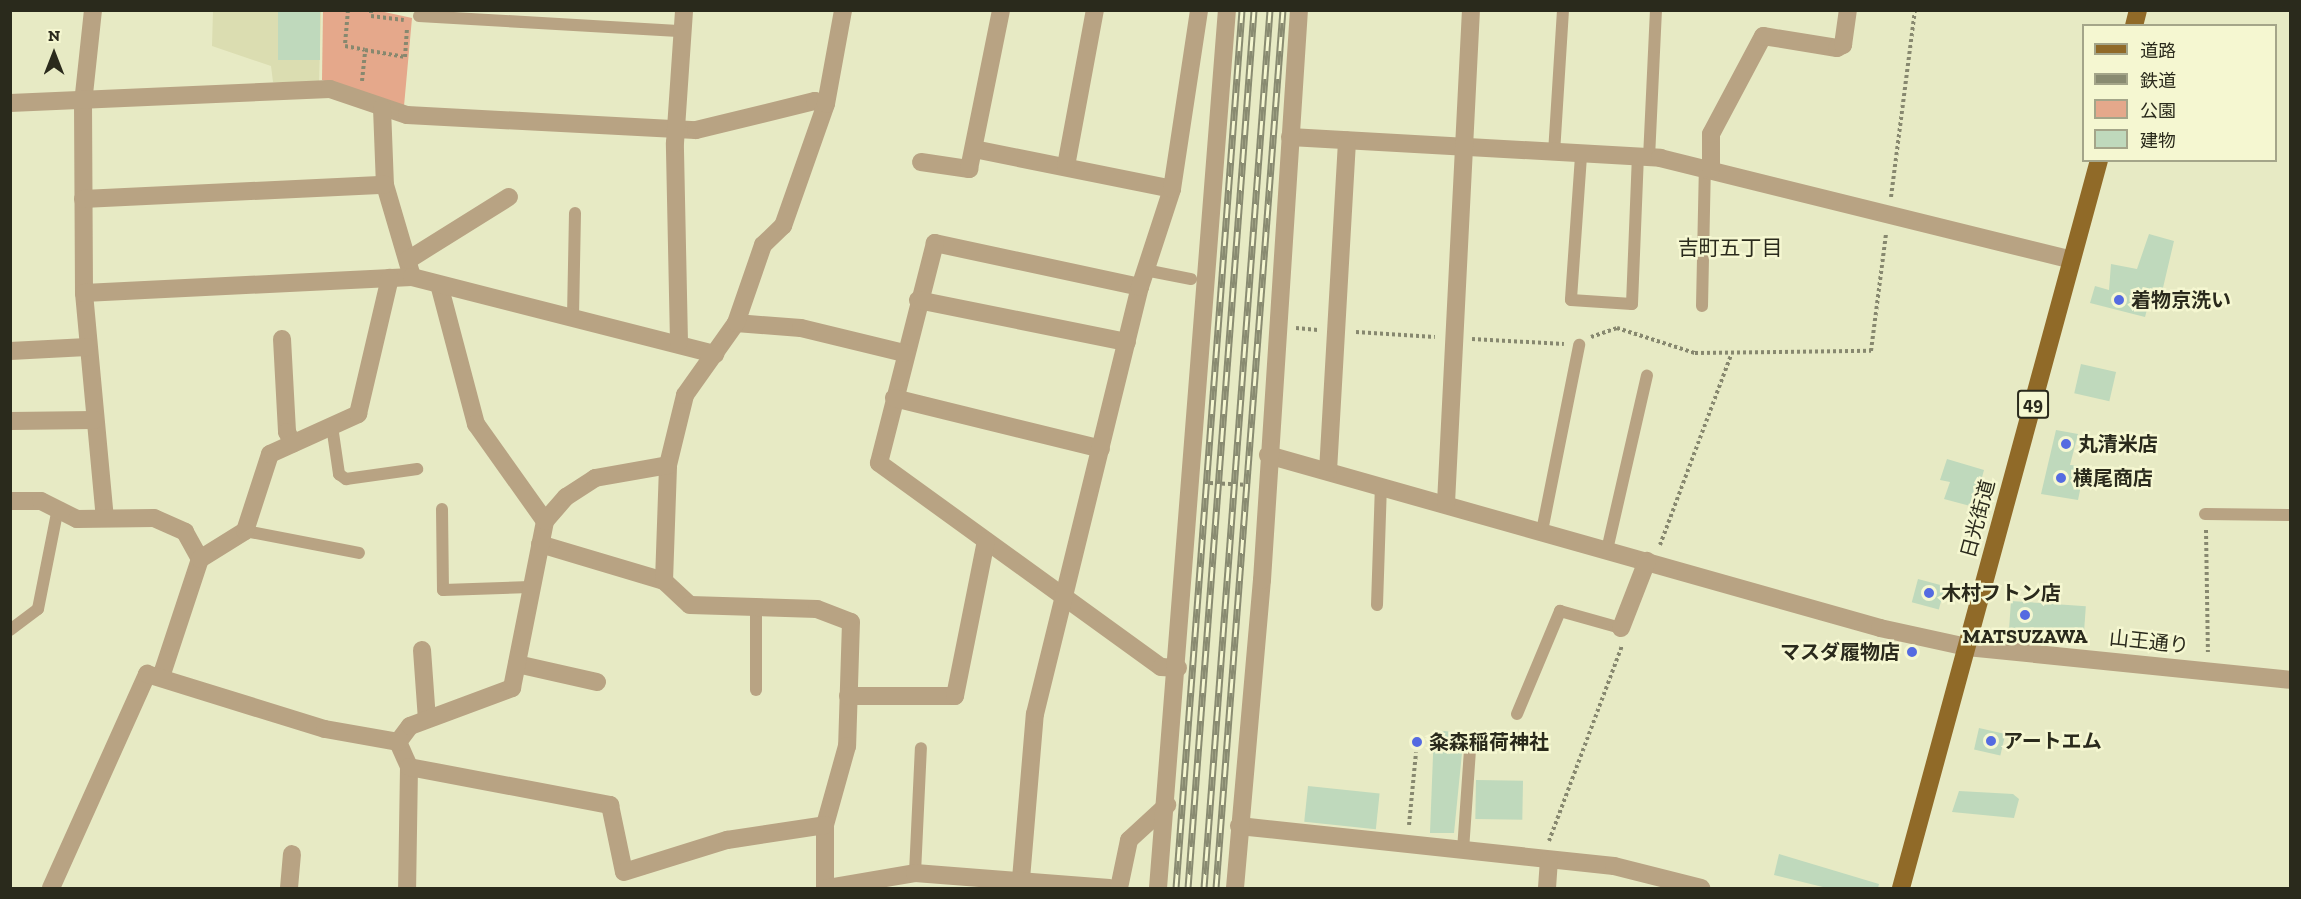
<!DOCTYPE html>
<html>
<head>
<meta charset="utf-8">
<style>
  body { margin:0 }
  #map { position:relative; width:2301px; height:899px; overflow:hidden; background:#e7eac4; font-family:"Zilla Slab","Noto Sans JP",serif }
  div>[style] { position:absolute }
  .built>* { inset:0; background:#dbddb1 }
  .green>* { inset:0; background:#e5a88b }
  .building>* { inset:0; background:#bfd9bc; transform-origin:0 0 }
  .path>* { height:4px; margin-top:-2px; transform-origin:0; background:repeating-linear-gradient(90deg,#87886f 0 3px,transparent 0 6px) }
  .service>* { height:12px; margin:-6px; padding:0 6px; transform-origin:6px; border-radius:6px; background:#b8a383 }
  .minor>* { height:18px; margin:-9px; padding:0 9px; transform-origin:9px; border-radius:9px; background:#b8a383 }
  .tertiary>* { height:18px; margin:-9px; padding:0 9px; transform-origin:9px; border-radius:9px; background:#b8a383 }
  .primary>* { height:18px; margin:-9px; padding:0 9px; transform-origin:9px; border-radius:9px; background:#906a28 }
  .rail>* { height:7px; margin-top:-3.5px; transform-origin:0; background:repeating-linear-gradient(90deg,#f5f7d1 0 14px,#898b71 0 28px); box-sizing:border-box; border-block:2px solid #898b71 }
  .dots>* { width:16px; height:16px; translate:-50% -50%; box-sizing:border-box; border:3px solid #f5f7d1; border-radius:50% }
  span { translate:-50% -50%; white-space:nowrap; text-align:center; line-height:1.15; -webkit-text-stroke:5px #f5f7d1; paint-order:stroke }
  .shield-label span { padding:2px 4px; background:#f5f7d1; border:2px solid; border-radius:4px; -webkit-text-stroke-width:0 }
  .shield-label { font-size:18px; color:#2a2a1c; font-weight:700 }
  .poi-label { font-size:20px; color:#2a2a1c; font-weight:700 }
  .left { translate:0 -50%; text-align:left }
  .right { translate:-100% -50%; text-align:right }
  .street-label { font-size:20px; color:#2a2a1c }
  .neighbourhood-label { font-size:21px; color:#2a2a1c }
  .frame { position:absolute; inset:0; border:12px solid #2a2a1c; pointer-events:none }
  .legend { position:absolute; left:2082px; top:24px; width:195px; height:138px; box-sizing:border-box; background:#f5f7d1; border:2px solid #a4a589; margin:0; padding:8px 10px; list-style:none; font-size:18px; color:#2a2a1c }
  .legend li { display:flex; align-items:center; gap:12px; height:30px }
  .legend b { width:30px; border:2px solid #a4a589 }
  .north { position:absolute; left:24px; top:24px; width:60px; height:60px; -webkit-text-stroke:4px #f5f7d1; paint-order:stroke; rotate:0deg; font-size:16px; font-weight:700; line-height:24px; text-align:center; color:#2a2a1c }
  .north::after { content:''; display:block; margin:auto; width:21px; height:27px; background:#2a2a1c; clip-path:polygon(50% 0,100% 100%,50% 72%,0 100%) }
</style>
</head>
<body>
<div id="map">
  <div class="built">
    <div style="clip-path:polygon(213px 11px,321px 11px,319px 84px,273px 82px,271px 66px,212px 46px)"></div>
  </div>
  <div class="green">
    <div style="clip-path:polygon(323px 11px,380px 11px,412px 18px,404px 106px,322px 80px)"></div>
  </div>
  <div class="building">
    <div style="left:278px;top:10px;width:42px;height:50px"></div>
    <div style="clip-path:polygon(2149px 234px,2174px 241px,2162px 292px,2152px 291px,2145px 317px,2090px 303px,2095px 286px,2109px 290px,2111px 264px,2137px 269px)"></div>
    <div style="left:2081px;top:364px;width:36px;height:30px;rotate:13deg"></div>
    <div style="clip-path:polygon(2056px 430px,2078px 434px,2070px 465px,2085px 466px,2078px 500px,2041px 494px)"></div>
    <div style="clip-path:polygon(1947px 459px,1984px 470px,1974px 507px,1944px 499px,1950px 482px,1940px 480px)"></div>
    <div style="left:1918px;top:579px;width:28px;height:24px;rotate:15deg"></div>
    <div style="left:2011px;top:601px;width:75px;height:30px;rotate:4deg"></div>
    <div style="left:1979px;top:728px;width:27px;height:22px;rotate:13deg"></div>
    <div style="clip-path:polygon(1434px 730px,1464px 733px,1454px 833px,1430px 833px)"></div>
    <div style="left:1476px;top:780px;width:47px;height:39px;rotate:1deg"></div>
    <div style="left:1308px;top:786px;width:72px;height:36px;rotate:6deg"></div>
    <div style="clip-path:polygon(1959px 791px,2013px 794px,2019px 799px,2014px 818px,1952px 812px)"></div>
    <div style="clip-path:polygon(1779px 854px,1879px 884px,1878px 888px,1827px 888px,1774px 875px)"></div>
  </div>
  <div class="path">
    <div style="left:348px;top:10px;width:36px;rotate:95deg"></div>
    <div style="left:345px;top:46px;width:20px;rotate:11deg"></div>
    <div style="left:371px;top:10px;width:6px;rotate:90deg"></div>
    <div style="left:371px;top:16px;width:33px;rotate:7deg"></div>
    <div style="left:362px;top:81px;width:31px;rotate:-84deg"></div>
    <div style="left:365px;top:50px;width:41px;rotate:9.9deg"></div>
    <div style="left:405px;top:57px;width:29px;rotate:-86deg"></div>
    <div style="left:1891px;top:197px;width:189px;rotate:-82.7deg"></div>
    <div style="left:1296px;top:328px;width:22px;rotate:5deg"></div>
    <div style="left:1356px;top:332px;width:79px;rotate:3.6deg"></div>
    <div style="left:1591px;top:337px;width:28px;rotate:-19deg"></div>
    <div style="left:1617px;top:328px;width:82px;rotate:17.8deg"></div>
    <div style="left:1695px;top:353px;width:176px;rotate:-0.7deg"></div>
    <div style="left:1871px;top:351px;width:118px;rotate:-82.7deg"></div>
    <div style="left:1472px;top:339px;width:92px;rotate:3.1deg"></div>
    <div style="left:1210px;top:483px;width:40px;rotate:2.9deg"></div>
    <div style="left:2206px;top:530px;width:122px;rotate:89.1deg"></div>
    <div style="left:1660px;top:545px;width:203px;rotate:-69.5deg"></div>
    <div style="left:1409px;top:825px;width:73px;rotate:-84.5deg"></div>
    <div style="left:1549px;top:841px;width:208px;rotate:-69.5deg"></div>
  </div>
  <div class="service">
    <div style="left:419px;top:16px;width:264px;rotate:3.3deg"></div>
    <div style="left:1554px;top:153px;width:143px;rotate:-86.4deg"></div>
    <div style="left:1581px;top:156px;width:144px;rotate:94deg"></div>
    <div style="left:1571px;top:300px;width:61px;rotate:3.8deg"></div>
    <div style="left:1632px;top:304px;width:147px;rotate:-87.7deg"></div>
    <div style="left:1649px;top:158px;width:148px;rotate:-87.3deg"></div>
    <div style="left:1145px;top:270px;width:47px;rotate:11.1deg"></div>
    <div style="left:1702px;top:306px;width:138px;rotate:-88.8deg"></div>
    <div style="left:573px;top:317px;width:104px;rotate:-88.9deg"></div>
    <div style="left:332px;top:426px;width:49px;rotate:81.7deg"></div>
    <div style="left:339px;top:474px;width:9px;rotate:36deg"></div>
    <div style="left:346px;top:479px;width:72px;rotate:-8deg"></div>
    <div style="left:442px;top:509px;width:81px;rotate:89.3deg"></div>
    <div style="left:443px;top:590px;width:87px;rotate:-2deg"></div>
    <div style="left:2205px;top:514px;width:85px;rotate:0.7deg"></div>
    <div style="left:245px;top:531px;width:116px;rotate:10.9deg"></div>
    <div style="left:1542px;top:531px;width:190px;rotate:-78.7deg"></div>
    <div style="left:1607px;top:550px;width:179px;rotate:-77.1deg"></div>
    <div style="left:1377px;top:605px;width:119px;rotate:-88.1deg"></div>
    <div style="left:756px;top:609px;width:81px;rotate:90deg"></div>
    <div style="left:10px;top:630px;width:35px;rotate:-37deg"></div>
    <div style="left:38px;top:609px;width:98px;rotate:-78.8deg"></div>
    <div style="left:1517px;top:714px;width:112px;rotate:-67.3deg"></div>
    <div style="left:1560px;top:611px;width:63px;rotate:15.6deg"></div>
    <div style="left:1463px;top:850px;width:113px;rotate:-86deg"></div>
    <div style="left:915px;top:873px;width:125px;rotate:-87.3deg"></div>
  </div>
  <div class="minor">
    <div style="left:93px;top:10px;width:94px;rotate:96.1deg"></div>
    <div style="left:83px;top:103px;width:190px;rotate:89.7deg"></div>
    <div style="left:84px;top:293px;width:226px;rotate:84.7deg"></div>
    <div style="left:10px;top:103px;width:320px;rotate:-2.5deg"></div>
    <div style="left:330px;top:89px;width:81px;rotate:18.7deg"></div>
    <div style="left:407px;top:115px;width:289px;rotate:3deg"></div>
    <div style="left:696px;top:130px;width:122px;rotate:-13.7deg"></div>
    <div style="left:815px;top:101px;width:11px;rotate:15deg"></div>
    <div style="left:382px;top:108px;width:77px;rotate:87.8deg"></div>
    <div style="left:385px;top:185px;width:96px;rotate:73.6deg"></div>
    <div style="left:1290px;top:137px;width:371px;rotate:3.2deg"></div>
    <div style="left:1660px;top:158px;width:424px;rotate:13.9deg"></div>
    <div style="left:974px;top:149px;width:202px;rotate:11.4deg"></div>
    <div style="left:921px;top:162px;width:49px;rotate:8.3deg"></div>
    <div style="left:969px;top:169px;width:162px;rotate:-78.6deg"></div>
    <div style="left:1066px;top:166px;width:159px;rotate:-79.5deg"></div>
    <div style="left:1711px;top:169px;width:35px;rotate:-90deg"></div>
    <div style="left:1711px;top:134px;width:111px;rotate:-62deg"></div>
    <div style="left:1763px;top:36px;width:75px;rotate:9.2deg"></div>
    <div style="left:1837px;top:48px;width:7px;rotate:-27deg"></div>
    <div style="left:1843px;top:45px;width:35px;rotate:-82deg"></div>
    <div style="left:83px;top:199px;width:302px;rotate:-2.7deg"></div>
    <div style="left:408px;top:260px;width:119px;rotate:-32deg"></div>
    <div style="left:1140px;top:287px;width:210px;rotate:-167.9deg"></div>
    <div style="left:935px;top:243px;width:227px;rotate:104.3deg"></div>
    <div style="left:879px;top:463px;width:348px;rotate:35.9deg"></div>
    <div style="left:1161px;top:667px;width:17px;rotate:3deg"></div>
    <div style="left:440px;top:288px;width:141px;rotate:75.2deg"></div>
    <div style="left:476px;top:424px;width:119px;rotate:54.6deg"></div>
    <div style="left:84px;top:293px;width:328px;rotate:-2.8deg"></div>
    <div style="left:412px;top:277px;width:313px;rotate:14.3deg"></div>
    <div style="left:918px;top:300px;width:213px;rotate:11.4deg"></div>
    <div style="left:736px;top:323px;width:65px;rotate:4.4deg"></div>
    <div style="left:801px;top:328px;width:106px;rotate:13.6deg"></div>
    <div style="left:282px;top:339px;width:93px;rotate:86.9deg"></div>
    <div style="left:287px;top:432px;width:13px;rotate:63deg"></div>
    <div style="left:679px;top:342px;width:199px;rotate:-91.2deg"></div>
    <div style="left:675px;top:143px;width:133px;rotate:-86.1deg"></div>
    <div style="left:10px;top:351px;width:77px;rotate:-3deg"></div>
    <div style="left:894px;top:398px;width:213px;rotate:13.8deg"></div>
    <div style="left:10px;top:421px;width:84px;rotate:-0.7deg"></div>
    <div style="left:1268px;top:455px;width:636px;rotate:15.78deg"></div>
    <div style="left:1880px;top:628px;width:89px;rotate:12.3deg"></div>
    <div style="left:1328px;top:471px;width:331px;rotate:-86.7deg"></div>
    <div style="left:10px;top:501px;width:31px"></div>
    <div style="left:41px;top:501px;width:40px;rotate:26.6deg"></div>
    <div style="left:77px;top:519px;width:77px;rotate:-0.7deg"></div>
    <div style="left:154px;top:518px;width:34px;rotate:24deg"></div>
    <div style="left:185px;top:532px;width:31px;rotate:61deg"></div>
    <div style="left:200px;top:559px;width:124px;rotate:108.3deg"></div>
    <div style="left:1446px;top:503px;width:494px;rotate:-87.1deg"></div>
    <div style="left:540px;top:544px;width:129px;rotate:16.6deg"></div>
    <div style="left:664px;top:581px;width:35px;rotate:43deg"></div>
    <div style="left:690px;top:605px;width:127px;rotate:1.8deg"></div>
    <div style="left:817px;top:609px;width:36px;rotate:21deg"></div>
    <div style="left:851px;top:622px;width:124px;rotate:91.8deg"></div>
    <div style="left:847px;top:746px;width:82px;rotate:105.6deg"></div>
    <div style="left:825px;top:825px;width:63px;rotate:90deg"></div>
    <div style="left:200px;top:559px;width:53px;rotate:-31.9deg"></div>
    <div style="left:245px;top:531px;width:81px;rotate:-72deg"></div>
    <div style="left:270px;top:454px;width:97px;rotate:-24.4deg"></div>
    <div style="left:358px;top:414px;width:140px;rotate:-76.8deg"></div>
    <div style="left:664px;top:581px;width:116px;rotate:-88deg"></div>
    <div style="left:668px;top:465px;width:72px;rotate:-76.3deg"></div>
    <div style="left:685px;top:395px;width:88px;rotate:-54.7deg"></div>
    <div style="left:736px;top:323px;width:83px;rotate:-70.9deg"></div>
    <div style="left:763px;top:245px;width:28px;rotate:-44deg"></div>
    <div style="left:783px;top:226px;width:129px;rotate:-70.6deg"></div>
    <div style="left:826px;top:104px;width:96px;rotate:-79.7deg"></div>
    <div style="left:1621px;top:628px;width:72px;rotate:-68.8deg"></div>
    <div style="left:422px;top:650px;width:69px;rotate:85.9deg"></div>
    <div style="left:517px;top:664px;width:82px;rotate:12.7deg"></div>
    <div style="left:848px;top:696px;width:107px"></div>
    <div style="left:955px;top:696px;width:158px;rotate:-78.7deg"></div>
    <div style="left:398px;top:742px;width:27px;rotate:66deg"></div>
    <div style="left:409px;top:767px;width:121px;rotate:90.9deg"></div>
    <div style="left:409px;top:767px;width:205px;rotate:10.7deg"></div>
    <div style="left:610px;top:805px;width:68px;rotate:78.2deg"></div>
    <div style="left:624px;top:872px;width:108px;rotate:-17.3deg"></div>
    <div style="left:727px;top:840px;width:99px;rotate:-8.7deg"></div>
    <div style="left:1239px;top:826px;width:377px;rotate:6.1deg"></div>
    <div style="left:1614px;top:866px;width:90px;rotate:14.2deg"></div>
    <div style="left:1021px;top:879px;width:166px;rotate:-85.2deg"></div>
    <div style="left:1035px;top:714px;width:440px;rotate:-76.2deg"></div>
    <div style="left:1140px;top:287px;width:103px;rotate:-71.9deg"></div>
    <div style="left:1172px;top:189px;width:181px;rotate:-81.4deg"></div>
    <div style="left:51px;top:888px;width:235px;rotate:-65.8deg"></div>
    <div style="left:147px;top:674px;width:186px;rotate:17.2deg"></div>
    <div style="left:325px;top:729px;width:74px;rotate:10.1deg"></div>
    <div style="left:398px;top:742px;width:20px;rotate:-53deg"></div>
    <div style="left:410px;top:726px;width:109px;rotate:-20.4deg"></div>
    <div style="left:512px;top:688px;width:170px;rotate:-78.8deg"></div>
    <div style="left:545px;top:521px;width:32px;rotate:-49deg"></div>
    <div style="left:566px;top:497px;width:35px;rotate:-33deg"></div>
    <div style="left:595px;top:478px;width:74px;rotate:-10.1deg"></div>
    <div style="left:289px;top:888px;width:34px;rotate:-85deg"></div>
    <div style="left:827px;top:888px;width:89px;rotate:-9.7deg"></div>
    <div style="left:915px;top:873px;width:195px;rotate:4.4deg"></div>
    <div style="left:1119px;top:888px;width:49px;rotate:-78.2deg"></div>
    <div style="left:1129px;top:840px;width:52px;rotate:-42.6deg"></div>
    <div style="left:1158px;top:888px;width:881px;rotate:-85.51deg"></div>
    <div style="left:1235px;top:888px;width:309px;rotate:-85deg"></div>
    <div style="left:1262px;top:580px;width:571px;rotate:-86.29deg"></div>
    <div style="left:1547px;top:888px;width:28px;rotate:-86deg"></div>
  </div>
  <div class="tertiary">
    <div style="left:1967px;top:647px;width:325px;rotate:5.8deg"></div>
  </div>
  <div class="primary">
    <div style="left:2134px;top:26px;width:16px;rotate:-76deg"></div>
    <div style="left:1901px;top:888px;width:754px;rotate:-74.78deg"></div>
  </div>
  <div class="rail">
    <div style="left:1176px;top:888px;width:880px;rotate:-85.7deg"></div>
    <div style="left:1188px;top:888px;width:880px;rotate:-85.7deg"></div>
    <div style="left:1204px;top:888px;width:880px;rotate:-85.7deg"></div>
    <div style="left:1216px;top:888px;width:881px;rotate:-85.64deg"></div>
  </div>
  <div class="dots">
    <div style="left:2119px;top:300px;background:#556be1"></div>
    <div style="left:2066px;top:444px;background:#556be1"></div>
    <div style="left:2061px;top:478px;background:#556be1"></div>
    <div style="left:1929px;top:593px;background:#556be1"></div>
    <div style="left:2025px;top:615px;background:#556be1"></div>
    <div style="left:1912px;top:652px;background:#556be1"></div>
    <div style="left:1991px;top:741px;background:#556be1"></div>
    <div style="left:1417px;top:742px;background:#556be1"></div>
  </div>
  <div class="shield-label">
    <span style="left:2033px;top:404px">49</span>
  </div>
  <div class="poi-label">
    <span class="left" style="left:2131px;top:300px">着物京洗い</span>
    <span class="left" style="left:2078px;top:444px">丸清米店</span>
    <span class="left" style="left:2073px;top:478px">横尾商店</span>
    <span class="left" style="left:1941px;top:593px">木村フトン店</span>
    <span style="left:2025px;top:636px">MATSUZAWA</span>
    <span class="right" style="left:1900px;top:652px">マスダ履物店</span>
    <span class="left" style="left:2003px;top:741px">アートエム</span>
    <span class="left" style="left:1429px;top:742px">粂森稲荷神社</span>
  </div>
  <div class="street-label">
    <span style="left:1978px;top:519px;rotate:-75deg">日光街道</span>
    <span style="left:2149px;top:642px;rotate:6deg">山王通り</span>
  </div>
  <div class="neighbourhood-label">
    <span style="left:1730px;top:248px">吉町五丁目</span>
  </div>
  <div class="frame"></div>
  <ul class="legend">
  <li><b style="height:8px;background:#906a28"></b>道路</li>
  <li><b style="height:8px;background:#898b71"></b>鉄道</li>
  <li><b style="height:16px;background:#e5a88b"></b>公園</li>
  <li><b style="height:16px;background:#bfd9bc"></b>建物</li>
  </ul>
  <div class="north">N</div>
</div>
</body>
</html>
